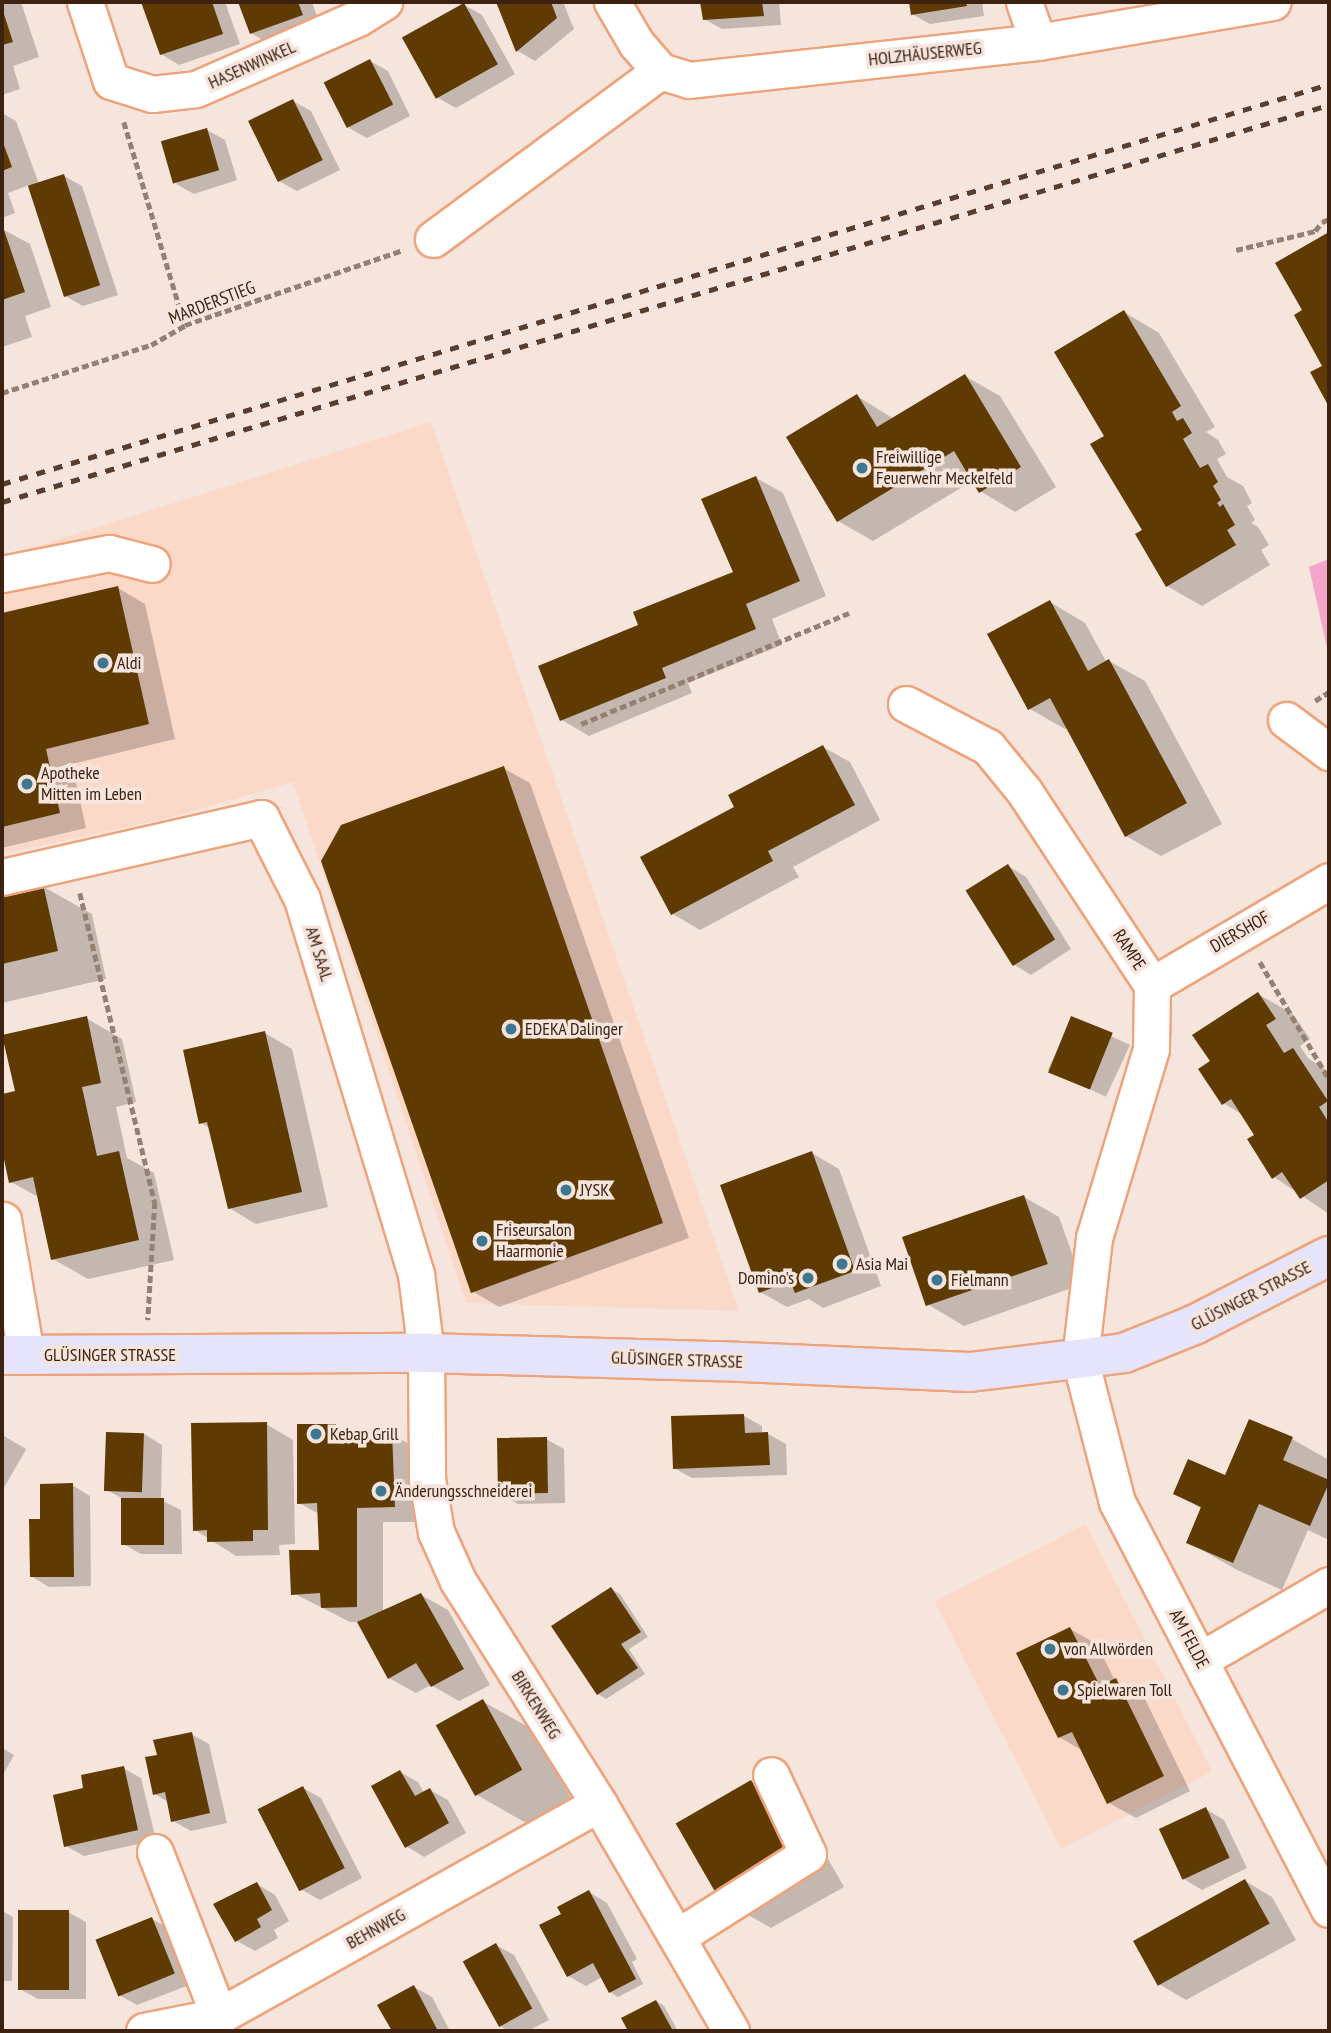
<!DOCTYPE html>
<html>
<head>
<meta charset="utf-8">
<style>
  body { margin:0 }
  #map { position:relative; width:1331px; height:2033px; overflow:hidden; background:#f5e5dd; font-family:"PT Sans Narrow",sans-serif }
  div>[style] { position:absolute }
  .built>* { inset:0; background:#fbd9c8; transform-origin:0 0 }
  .green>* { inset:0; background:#f3a6ca }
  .shadow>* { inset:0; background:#0003; transform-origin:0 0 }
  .building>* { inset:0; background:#5f3b03; transform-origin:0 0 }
  .path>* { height:4.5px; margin-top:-2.25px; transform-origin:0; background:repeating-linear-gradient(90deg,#968073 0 7px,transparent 0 10.5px) }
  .roads { filter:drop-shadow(2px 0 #eda47c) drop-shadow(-2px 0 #eda47c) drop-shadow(0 2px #eda47c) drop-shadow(0 -2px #eda47c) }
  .minor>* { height:35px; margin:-17.5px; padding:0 17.5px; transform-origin:17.5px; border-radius:17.5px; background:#fff }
  .major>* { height:38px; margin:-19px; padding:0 19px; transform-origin:19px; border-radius:19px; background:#e6e4fb }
  .rail>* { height:5px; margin-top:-2.5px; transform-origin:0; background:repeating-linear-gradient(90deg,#593e30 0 9px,transparent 0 18px) }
  .dots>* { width:19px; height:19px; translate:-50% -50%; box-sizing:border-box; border:4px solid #f5e5dd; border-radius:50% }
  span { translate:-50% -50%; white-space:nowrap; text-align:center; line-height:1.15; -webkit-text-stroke:7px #f5e5dd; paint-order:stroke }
  .street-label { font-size:18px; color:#3d2111 }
  .poi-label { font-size:18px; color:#3d2111 }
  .left { translate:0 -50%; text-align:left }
  .right { translate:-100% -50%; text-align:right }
  .frame { position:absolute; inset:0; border:4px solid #3d2111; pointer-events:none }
</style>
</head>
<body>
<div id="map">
  <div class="built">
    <div style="clip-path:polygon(431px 422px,739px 1311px,466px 1303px,293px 782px,173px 817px,2px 854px,2px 557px)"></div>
    <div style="left:1086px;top:1524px;width:278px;height:170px;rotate:63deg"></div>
  </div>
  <div class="green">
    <div style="clip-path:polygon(1329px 559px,1329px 657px,1309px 567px)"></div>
  </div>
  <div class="shadow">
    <div style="clip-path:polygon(2px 2px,21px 2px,39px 57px,13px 66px,20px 89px,2px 95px)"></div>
    <div style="clip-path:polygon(143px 2px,225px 2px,240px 44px,179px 65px,161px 54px)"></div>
    <div style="clip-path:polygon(240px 2px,312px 2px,320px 25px,269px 44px,251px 33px)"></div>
    <div style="clip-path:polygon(498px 2px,563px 2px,574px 29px,535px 61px,518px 51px)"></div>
    <div style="clip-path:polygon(702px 2px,779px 2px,781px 25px,722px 29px,704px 19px)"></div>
    <div style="clip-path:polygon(911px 2px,982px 2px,984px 16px,930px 24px,912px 14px)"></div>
    <div style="clip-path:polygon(464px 5px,482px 15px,515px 74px,456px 108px,438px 98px)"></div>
    <div style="clip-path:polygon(370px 61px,388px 71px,410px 116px,367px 138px,349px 128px)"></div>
    <div style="clip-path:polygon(293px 101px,311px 111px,340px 170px,297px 191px,279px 181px)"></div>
    <div style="clip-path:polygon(2px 113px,16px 121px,39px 184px,64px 176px,82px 186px,118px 295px,83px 306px,65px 296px,29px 185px,8px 193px,15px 213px,2px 218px)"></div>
    <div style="clip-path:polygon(207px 130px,225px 140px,237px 180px,194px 194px,176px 184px)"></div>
    <div style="clip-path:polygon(2px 229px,30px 244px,51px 307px,25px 316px,32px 337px,2px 347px)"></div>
    <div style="clip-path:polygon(1329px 234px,1329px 403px,1312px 373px,1324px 366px,1305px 311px,1277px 264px)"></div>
    <div style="clip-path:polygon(1124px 312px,1159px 333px,1215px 427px,1206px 432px,1218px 440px,1226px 454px,1217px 459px,1227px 477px,1243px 486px,1252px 503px,1247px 506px,1255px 520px,1251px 523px,1258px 527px,1269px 545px,1261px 550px,1270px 565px,1202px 606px,1167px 586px,1107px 437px)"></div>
    <div style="clip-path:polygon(965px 376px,1000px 396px,1056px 487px,1015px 512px,980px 491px,974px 480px,873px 541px,838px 521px,857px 396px,894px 419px)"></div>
    <div style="clip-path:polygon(756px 478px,783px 493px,826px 596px,772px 619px,782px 645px,688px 683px,692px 693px,589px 736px,562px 720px,641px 626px,735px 573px)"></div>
    <div style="clip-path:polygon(118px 588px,145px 604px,175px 739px,72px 764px,86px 828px,2px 848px,2px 615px)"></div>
    <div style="clip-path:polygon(1050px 602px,1085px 623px,1107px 663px,1109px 661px,1145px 681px,1222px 824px,1161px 856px,1126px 836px,1068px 728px,1065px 729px,1030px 709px)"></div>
    <div style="clip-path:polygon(823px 747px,850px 762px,880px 820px,793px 867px,799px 877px,700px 930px,673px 914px,643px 858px,737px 807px)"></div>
    <div style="clip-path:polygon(503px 768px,530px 783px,689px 1238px,499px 1307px,472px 1291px)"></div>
    <div style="clip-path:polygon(1008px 866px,1026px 877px,1071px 949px,1031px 975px,1013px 964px)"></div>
    <div style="clip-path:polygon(42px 886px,92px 914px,106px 979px,2px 1003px,2px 895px)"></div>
    <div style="clip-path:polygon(1258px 994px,1293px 1014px,1310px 1039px,1300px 1046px,1308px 1058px,1329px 1072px,1329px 1214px,1274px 1177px,1257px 1135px,1243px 1115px,1223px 1103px,1212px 1062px)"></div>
    <div style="clip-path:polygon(86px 1018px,122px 1039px,136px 1102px,116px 1107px,127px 1158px,154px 1173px,174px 1260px,88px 1279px,53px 1259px,40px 1198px,11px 1182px,2px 1142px,2px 1096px,17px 1093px)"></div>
    <div style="left:1072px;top:1018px;width:64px;height:57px;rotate:25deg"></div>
    <div style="clip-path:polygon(265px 1033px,292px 1049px,328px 1207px,256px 1224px,229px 1208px,211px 1129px,201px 1123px)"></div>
    <div style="clip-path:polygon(812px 1153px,839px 1169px,881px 1286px,823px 1308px,809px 1299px,787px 1307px,760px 1292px)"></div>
    <div style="clip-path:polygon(1024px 1197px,1059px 1217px,1083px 1284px,964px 1326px,929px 1305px)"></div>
    <div style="clip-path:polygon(744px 1416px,762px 1426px,762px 1434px,768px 1434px,786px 1444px,787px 1475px,692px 1478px,674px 1468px)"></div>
    <div style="clip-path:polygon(266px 1424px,293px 1440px,295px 1544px,279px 1545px,280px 1555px,236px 1556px,195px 1530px)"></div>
    <div style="clip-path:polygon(336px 1426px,353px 1436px,392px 1434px,419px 1450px,421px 1522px,383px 1522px,383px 1612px,421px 1595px,448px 1610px,490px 1685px,459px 1701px,431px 1685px,416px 1693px,389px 1678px,359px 1622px,350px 1622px,293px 1593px,321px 1551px,319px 1514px,299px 1503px)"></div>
    <div style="clip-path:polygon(144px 1434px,162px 1445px,161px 1500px,181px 1510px,182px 1554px,141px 1554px,123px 1544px,123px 1499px,107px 1490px)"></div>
    <div style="left:2px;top:1435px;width:28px;height:114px;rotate:30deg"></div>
    <div style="clip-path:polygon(546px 1439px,564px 1449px,565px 1503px,518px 1504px,500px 1493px)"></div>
    <div style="clip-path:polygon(1292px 1439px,1329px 1460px,1329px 1540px,1308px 1530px,1282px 1590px,1237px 1570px,1188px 1542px,1202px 1509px,1175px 1493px,1226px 1477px)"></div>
    <div style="clip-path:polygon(72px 1485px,90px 1496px,91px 1586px,49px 1587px,31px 1576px,42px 1521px)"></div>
    <div style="clip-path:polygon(611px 1589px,620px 1594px,648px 1637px,629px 1649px,645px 1674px,606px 1699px,598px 1694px)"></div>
    <div style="clip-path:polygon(1070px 1629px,1097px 1644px,1115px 1681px,1143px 1695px,1190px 1791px,1136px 1818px,1109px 1803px,1083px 1751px,1059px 1737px)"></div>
    <div style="clip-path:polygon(482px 1701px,532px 1729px,571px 1798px,526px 1823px,477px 1795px)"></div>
    <div style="clip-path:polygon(191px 1734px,209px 1744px,227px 1823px,191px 1831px,173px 1821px,168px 1802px,155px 1794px,159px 1756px)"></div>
    <div style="left:2px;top:1748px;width:14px;height:80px;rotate:30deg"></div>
    <div style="clip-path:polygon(123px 1768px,141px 1778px,156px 1840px,84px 1856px,66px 1846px,85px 1789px)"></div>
    <div style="clip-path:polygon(400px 1772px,418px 1782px,424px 1793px,430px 1790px,448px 1800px,466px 1833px,424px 1857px,406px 1846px)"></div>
    <div style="clip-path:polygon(751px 1782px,800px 1810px,844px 1887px,771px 1928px,722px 1900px)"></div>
    <div style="clip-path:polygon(303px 1788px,321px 1798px,362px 1878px,320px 1900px,302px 1890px)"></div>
    <div style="clip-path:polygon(1206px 1809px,1224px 1820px,1247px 1868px,1202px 1890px,1184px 1879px)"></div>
    <div style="clip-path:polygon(1245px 1881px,1272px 1897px,1296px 1940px,1186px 2000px,1159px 1984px)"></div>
    <div style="clip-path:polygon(257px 1884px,275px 1895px,289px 1921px,274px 1930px,278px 1938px,255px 1951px,237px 1941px)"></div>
    <div style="clip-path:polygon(589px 1892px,607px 1903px,637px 1959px,632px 1962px,643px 1984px,618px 1997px,610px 1992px,602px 1977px,586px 1986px,568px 1976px,563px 1914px)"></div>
    <div style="clip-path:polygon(2px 1911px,13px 1917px,12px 1981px,2px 1981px)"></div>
    <div style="clip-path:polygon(68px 1912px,86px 1922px,86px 1999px,38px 1999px,20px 1989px)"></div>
    <div style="clip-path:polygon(152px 1919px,170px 1929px,192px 1984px,137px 2005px,119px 1995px)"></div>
    <div style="clip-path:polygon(496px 1945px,514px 1955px,549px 2020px,528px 2031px,509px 2031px,500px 2026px)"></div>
    <div style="clip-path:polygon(414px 1987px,432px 1997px,450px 2031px,394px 2031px,380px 2006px)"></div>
    <div style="clip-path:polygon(656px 2001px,664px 2006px,678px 2031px,630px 2031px,624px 2018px)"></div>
  </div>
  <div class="building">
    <div style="clip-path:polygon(141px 2px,212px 2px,223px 34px,160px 55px)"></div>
    <div style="clip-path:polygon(238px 2px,298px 2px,303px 15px,250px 34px)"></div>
    <div style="clip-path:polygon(496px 2px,551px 2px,557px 18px,516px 52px)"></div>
    <div style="clip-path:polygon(700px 2px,762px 2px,764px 16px,703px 20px)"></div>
    <div style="clip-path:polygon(909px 2px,966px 2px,967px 6px,911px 15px)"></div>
    <div style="left:464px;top:3px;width:70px;height:71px;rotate:61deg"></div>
    <div style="clip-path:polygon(2px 8px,13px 42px,2px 45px)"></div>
    <div style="left:370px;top:59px;width:51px;height:52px;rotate:63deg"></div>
    <div style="left:293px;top:99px;width:68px;height:50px;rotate:64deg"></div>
    <div style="left:207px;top:128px;width:44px;height:48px;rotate:74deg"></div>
    <div style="clip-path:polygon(2px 140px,12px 167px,2px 171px)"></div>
    <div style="left:64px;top:174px;width:117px;height:38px;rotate:72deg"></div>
    <div style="clip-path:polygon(2px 224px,25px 292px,2px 300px)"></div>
    <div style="clip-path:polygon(1329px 232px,1329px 407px,1310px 372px,1322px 366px,1294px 315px,1302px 310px,1275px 263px)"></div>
    <div style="clip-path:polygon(1124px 310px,1181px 406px,1172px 412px,1177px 421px,1183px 418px,1192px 433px,1183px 439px,1200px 468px,1208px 464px,1218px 482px,1213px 486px,1221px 500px,1217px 503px,1220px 507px,1223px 504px,1235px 525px,1227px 530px,1236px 545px,1166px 587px,1135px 534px,1142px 530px,1090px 444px,1104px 436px,1054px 352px)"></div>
    <div style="clip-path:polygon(965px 374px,1021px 467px,979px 493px,954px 451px,837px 522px,786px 437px,857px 394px,877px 427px)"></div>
    <div style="clip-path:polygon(756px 476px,800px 581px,746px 604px,756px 629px,662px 668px,666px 678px,560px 721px,538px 666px,638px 625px,633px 612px,733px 572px,701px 499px)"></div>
    <div style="clip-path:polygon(118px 586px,149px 724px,46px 749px,60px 813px,2px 827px,2px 613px)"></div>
    <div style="clip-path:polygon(1050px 600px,1088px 671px,1109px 659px,1187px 803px,1125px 837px,1050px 698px,1028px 710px,987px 634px)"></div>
    <div style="clip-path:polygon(823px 745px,855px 805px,768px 851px,773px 861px,671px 915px,640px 857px,734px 807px,728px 795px)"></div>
    <div style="clip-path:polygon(504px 766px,663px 1223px,471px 1293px,321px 861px,341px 825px)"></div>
    <div style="left:1008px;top:864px;width:89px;height:50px;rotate:58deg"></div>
    <div style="clip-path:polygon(43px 884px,58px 951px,2px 964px,2px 893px)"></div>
    <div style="clip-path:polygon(1258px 992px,1276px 1019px,1266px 1025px,1284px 1053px,1293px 1048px,1328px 1101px,1319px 1107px,1329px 1123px,1329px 1180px,1300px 1199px,1282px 1172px,1272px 1179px,1247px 1139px,1254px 1135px,1231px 1099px,1222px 1105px,1198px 1069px,1210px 1061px,1192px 1035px)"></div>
    <div style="clip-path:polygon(87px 1016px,101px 1083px,82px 1087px,97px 1156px,119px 1151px,139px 1240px,51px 1260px,33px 1177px,9px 1183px,2px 1150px,2px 1094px,15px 1091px,2px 1035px)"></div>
    <div style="left:1071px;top:1016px;width:45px;height:61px;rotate:22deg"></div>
    <div style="clip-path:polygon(265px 1031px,302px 1192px,228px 1209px,207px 1122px,199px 1124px,183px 1050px)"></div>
    <div style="clip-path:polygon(812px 1151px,855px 1271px,795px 1293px,790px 1281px,759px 1293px,720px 1185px)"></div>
    <div style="left:1024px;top:1195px;width:73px;height:129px;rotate:71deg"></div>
    <div style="clip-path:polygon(744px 1414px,745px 1433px,768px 1432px,770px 1465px,673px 1469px,671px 1416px)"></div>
    <div style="clip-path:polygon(1249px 1419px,1293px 1437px,1283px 1460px,1329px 1480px,1329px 1483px,1310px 1526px,1259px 1504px,1233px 1563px,1186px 1543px,1201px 1507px,1173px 1494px,1188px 1459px,1225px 1475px)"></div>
    <div style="clip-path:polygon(267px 1422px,268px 1530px,253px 1530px,253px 1541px,207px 1542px,207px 1530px,193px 1531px,191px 1423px)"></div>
    <div style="clip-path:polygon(297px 1424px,336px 1424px,336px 1435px,392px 1432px,395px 1507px,357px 1508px,357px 1607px,321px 1608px,320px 1593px,291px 1595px,289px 1550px,319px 1550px,317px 1503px,297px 1504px)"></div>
    <div style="left:106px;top:1432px;width:38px;height:59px;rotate:2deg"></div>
    <div style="left:547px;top:1437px;width:56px;height:50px;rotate:89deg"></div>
    <div style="clip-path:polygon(73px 1483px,74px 1577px,30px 1577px,29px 1519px,40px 1519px,40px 1484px)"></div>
    <div style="left:164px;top:1498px;width:47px;height:43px;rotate:90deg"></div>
    <div style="clip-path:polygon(611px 1587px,641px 1632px,621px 1644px,638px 1668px,597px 1695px,551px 1626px)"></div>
    <div style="clip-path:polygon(421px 1593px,464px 1669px,431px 1687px,416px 1663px,388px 1679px,357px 1622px)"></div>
    <div style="clip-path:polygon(1070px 1627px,1100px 1686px,1116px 1678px,1164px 1776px,1107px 1804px,1072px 1732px,1058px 1738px,1016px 1653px)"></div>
    <div style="left:483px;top:1699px;width:81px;height:54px;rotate:61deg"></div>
    <div style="clip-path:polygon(192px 1732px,210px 1813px,171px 1822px,165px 1792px,153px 1795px,145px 1757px,157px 1755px,153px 1740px)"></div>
    <div style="clip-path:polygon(124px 1766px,138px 1830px,64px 1847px,53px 1795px,83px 1788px,81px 1775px)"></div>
    <div style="clip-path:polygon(400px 1770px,415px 1796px,430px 1788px,449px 1823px,405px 1848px,371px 1786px)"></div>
    <div style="left:751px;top:1780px;width:91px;height:87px;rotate:60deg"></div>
    <div style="left:303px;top:1786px;width:92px;height:51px;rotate:63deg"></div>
    <div style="left:1206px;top:1807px;width:56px;height:52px;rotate:65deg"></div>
    <div style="left:1245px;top:1879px;width:51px;height:128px;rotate:61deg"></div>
    <div style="clip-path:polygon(257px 1882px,272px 1910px,257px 1919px,261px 1927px,235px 1942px,213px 1904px)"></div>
    <div style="clip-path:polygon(589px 1890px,636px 1979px,609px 1993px,593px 1963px,567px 1977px,539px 1925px,561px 1914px,557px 1907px)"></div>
    <div style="left:69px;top:1910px;width:80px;height:51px;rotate:90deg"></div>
    <div style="left:152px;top:1917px;width:61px;height:61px;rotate:68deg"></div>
    <div style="left:496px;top:1943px;width:75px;height:38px;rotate:61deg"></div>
    <div style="clip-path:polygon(414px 1985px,438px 2031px,392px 2031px,377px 2005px)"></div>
    <div style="clip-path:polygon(656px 2000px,673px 2031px,628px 2031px,621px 2018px)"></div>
  </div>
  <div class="path">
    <div style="left:124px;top:122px;width:212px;rotate:73.3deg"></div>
    <div style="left:1236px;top:250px;width:81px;rotate:-13.5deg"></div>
    <div style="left:1315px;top:231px;width:11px;rotate:-52deg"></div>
    <div style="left:1322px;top:222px;width:8px;rotate:-23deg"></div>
    <div style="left:2px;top:393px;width:157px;rotate:-17.9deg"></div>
    <div style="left:151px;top:345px;width:39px;rotate:-30deg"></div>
    <div style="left:185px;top:325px;width:231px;rotate:-19deg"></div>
    <div style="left:1315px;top:701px;width:17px;rotate:-33deg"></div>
    <div style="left:581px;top:724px;width:290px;rotate:-22.5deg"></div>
    <div style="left:80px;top:893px;width:318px;rotate:76.4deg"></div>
    <div style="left:155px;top:1202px;width:118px;rotate:93.4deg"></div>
    <div style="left:1260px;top:962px;width:136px;rotate:59.5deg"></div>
  </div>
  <div class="roads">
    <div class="minor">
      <div style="left:85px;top:2px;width:83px;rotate:71.8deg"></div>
      <div style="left:111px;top:81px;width:43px;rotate:17.6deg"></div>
      <div style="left:152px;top:94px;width:44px;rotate:-6.5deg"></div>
      <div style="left:196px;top:89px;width:177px;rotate:-23.7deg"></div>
      <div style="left:358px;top:18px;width:31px;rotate:-32deg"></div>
      <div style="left:612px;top:2px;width:48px;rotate:59.7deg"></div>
      <div style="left:636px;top:43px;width:37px;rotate:49deg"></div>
      <div style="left:660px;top:71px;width:30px;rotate:17deg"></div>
      <div style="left:689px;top:80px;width:351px;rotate:-6.2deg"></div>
      <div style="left:1038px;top:42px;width:238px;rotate:-9.7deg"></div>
      <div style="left:1024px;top:2px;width:42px;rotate:70.7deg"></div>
      <div style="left:433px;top:239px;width:282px;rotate:-36.5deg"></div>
      <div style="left:2px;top:574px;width:109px;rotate:-11.1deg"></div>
      <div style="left:109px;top:553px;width:44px;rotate:14.3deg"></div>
      <div style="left:906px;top:704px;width:93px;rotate:27.7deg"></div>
      <div style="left:988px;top:747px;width:57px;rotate:50.7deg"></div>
      <div style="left:1024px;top:791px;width:232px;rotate:56.6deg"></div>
      <div style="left:1152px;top:985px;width:64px;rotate:90.9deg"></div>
      <div style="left:1151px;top:1049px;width:197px;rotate:106.8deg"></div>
      <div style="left:1094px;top:1238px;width:122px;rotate:96.6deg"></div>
      <div style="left:1080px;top:1359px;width:148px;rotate:75.5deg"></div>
      <div style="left:1117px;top:1502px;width:459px;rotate:62.5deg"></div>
      <div style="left:1286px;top:720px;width:54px;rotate:36.7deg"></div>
      <div style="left:2px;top:877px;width:266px;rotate:-12.8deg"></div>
      <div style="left:261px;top:818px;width:91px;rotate:63.2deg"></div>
      <div style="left:302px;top:899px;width:392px;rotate:73.1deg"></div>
      <div style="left:416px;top:1274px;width:80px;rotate:82.8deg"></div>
      <div style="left:426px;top:1353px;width:126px;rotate:89.5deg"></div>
      <div style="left:427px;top:1479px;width:54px;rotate:80.4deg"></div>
      <div style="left:436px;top:1532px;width:54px;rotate:65.8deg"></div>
      <div style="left:458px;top:1581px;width:264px;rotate:57.7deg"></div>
      <div style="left:599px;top:1804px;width:263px;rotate:59.8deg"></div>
      <div style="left:1152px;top:985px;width:205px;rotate:-30.4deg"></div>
      <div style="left:3px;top:1220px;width:137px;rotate:80.3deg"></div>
      <div style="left:1200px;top:1660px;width:149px;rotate:-30.2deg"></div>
      <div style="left:155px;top:1852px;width:176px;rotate:68.7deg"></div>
      <div style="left:677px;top:1937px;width:155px;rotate:-32.4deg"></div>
      <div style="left:808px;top:1854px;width:87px;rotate:-115.1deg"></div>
      <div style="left:144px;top:2031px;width:76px;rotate:-11.3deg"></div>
      <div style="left:219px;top:2016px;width:435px;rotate:-29.2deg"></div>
    </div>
    <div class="major">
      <div style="left:2px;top:1355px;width:424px;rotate:-0.3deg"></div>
      <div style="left:426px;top:1353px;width:293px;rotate:1.6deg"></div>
      <div style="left:719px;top:1361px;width:251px;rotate:2.5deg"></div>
      <div style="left:970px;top:1372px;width:155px;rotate:-7deg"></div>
      <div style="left:1124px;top:1353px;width:75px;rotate:-21.8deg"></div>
      <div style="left:1194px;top:1325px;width:152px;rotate:-27.1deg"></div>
    </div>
  </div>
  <div class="rail">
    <div style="left:2px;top:484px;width:1386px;rotate:-16.77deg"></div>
    <div style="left:2px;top:502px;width:1385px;rotate:-16.66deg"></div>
  </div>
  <div class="dots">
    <div style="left:862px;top:468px;background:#3e7791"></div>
    <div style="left:103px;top:663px;background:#3e7791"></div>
    <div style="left:27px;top:784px;background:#3e7791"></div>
    <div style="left:511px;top:1029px;background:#3e7791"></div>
    <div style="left:566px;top:1190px;background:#3e7791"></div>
    <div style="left:482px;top:1241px;background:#3e7791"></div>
    <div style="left:842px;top:1264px;background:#3e7791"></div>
    <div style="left:808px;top:1278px;background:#3e7791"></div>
    <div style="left:937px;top:1280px;background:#3e7791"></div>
    <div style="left:316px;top:1434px;background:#3e7791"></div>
    <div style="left:381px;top:1491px;background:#3e7791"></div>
    <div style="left:1050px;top:1649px;background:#3e7791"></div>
    <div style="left:1063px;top:1690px;background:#3e7791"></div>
  </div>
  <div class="street-label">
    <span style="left:925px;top:54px;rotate:-6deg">HOLZHÄUSERWEG</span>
    <span style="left:252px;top:65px;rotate:-24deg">HASENWINKEL</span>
    <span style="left:212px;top:303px;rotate:-21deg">MARDERSTIEG</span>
    <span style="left:1240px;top:932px;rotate:-30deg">DIERSHOF</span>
    <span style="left:1129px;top:950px;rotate:57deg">RAMPE</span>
    <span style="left:319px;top:954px;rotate:73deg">AM SAAL</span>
    <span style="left:1251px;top:1296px;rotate:-27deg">GLÜSINGER STRASSE</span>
    <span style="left:110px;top:1355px">GLÜSINGER STRASSE</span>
    <span style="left:677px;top:1360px;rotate:2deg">GLÜSINGER STRASSE</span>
    <span style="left:1189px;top:1639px;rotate:62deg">AM FELDE</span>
    <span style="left:536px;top:1705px;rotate:58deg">BIRKENWEG</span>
    <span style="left:376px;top:1929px;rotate:-29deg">BEHNWEG</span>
  </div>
  <div class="poi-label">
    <span class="left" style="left:876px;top:468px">Freiwillige<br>Feuerwehr Meckelfeld</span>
    <span class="left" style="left:117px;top:663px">Aldi</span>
    <span class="left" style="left:41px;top:784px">Apotheke<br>Mitten im Leben</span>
    <span class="left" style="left:525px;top:1029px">EDEKA Dalinger</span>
    <span class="left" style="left:580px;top:1190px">JYSK</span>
    <span class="left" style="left:496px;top:1241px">Friseursalon<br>Haarmonie</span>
    <span class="left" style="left:856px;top:1264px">Asia Mai</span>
    <span class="right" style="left:794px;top:1278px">Domino's</span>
    <span class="left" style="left:951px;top:1280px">Fielmann</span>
    <span class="left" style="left:330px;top:1434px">Kebap Grill</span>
    <span class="left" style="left:395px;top:1491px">Änderungsschneiderei</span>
    <span class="left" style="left:1064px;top:1649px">von Allwörden</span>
    <span class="left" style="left:1077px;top:1690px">Spielwaren Toll</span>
  </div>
  <div class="frame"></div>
</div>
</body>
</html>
